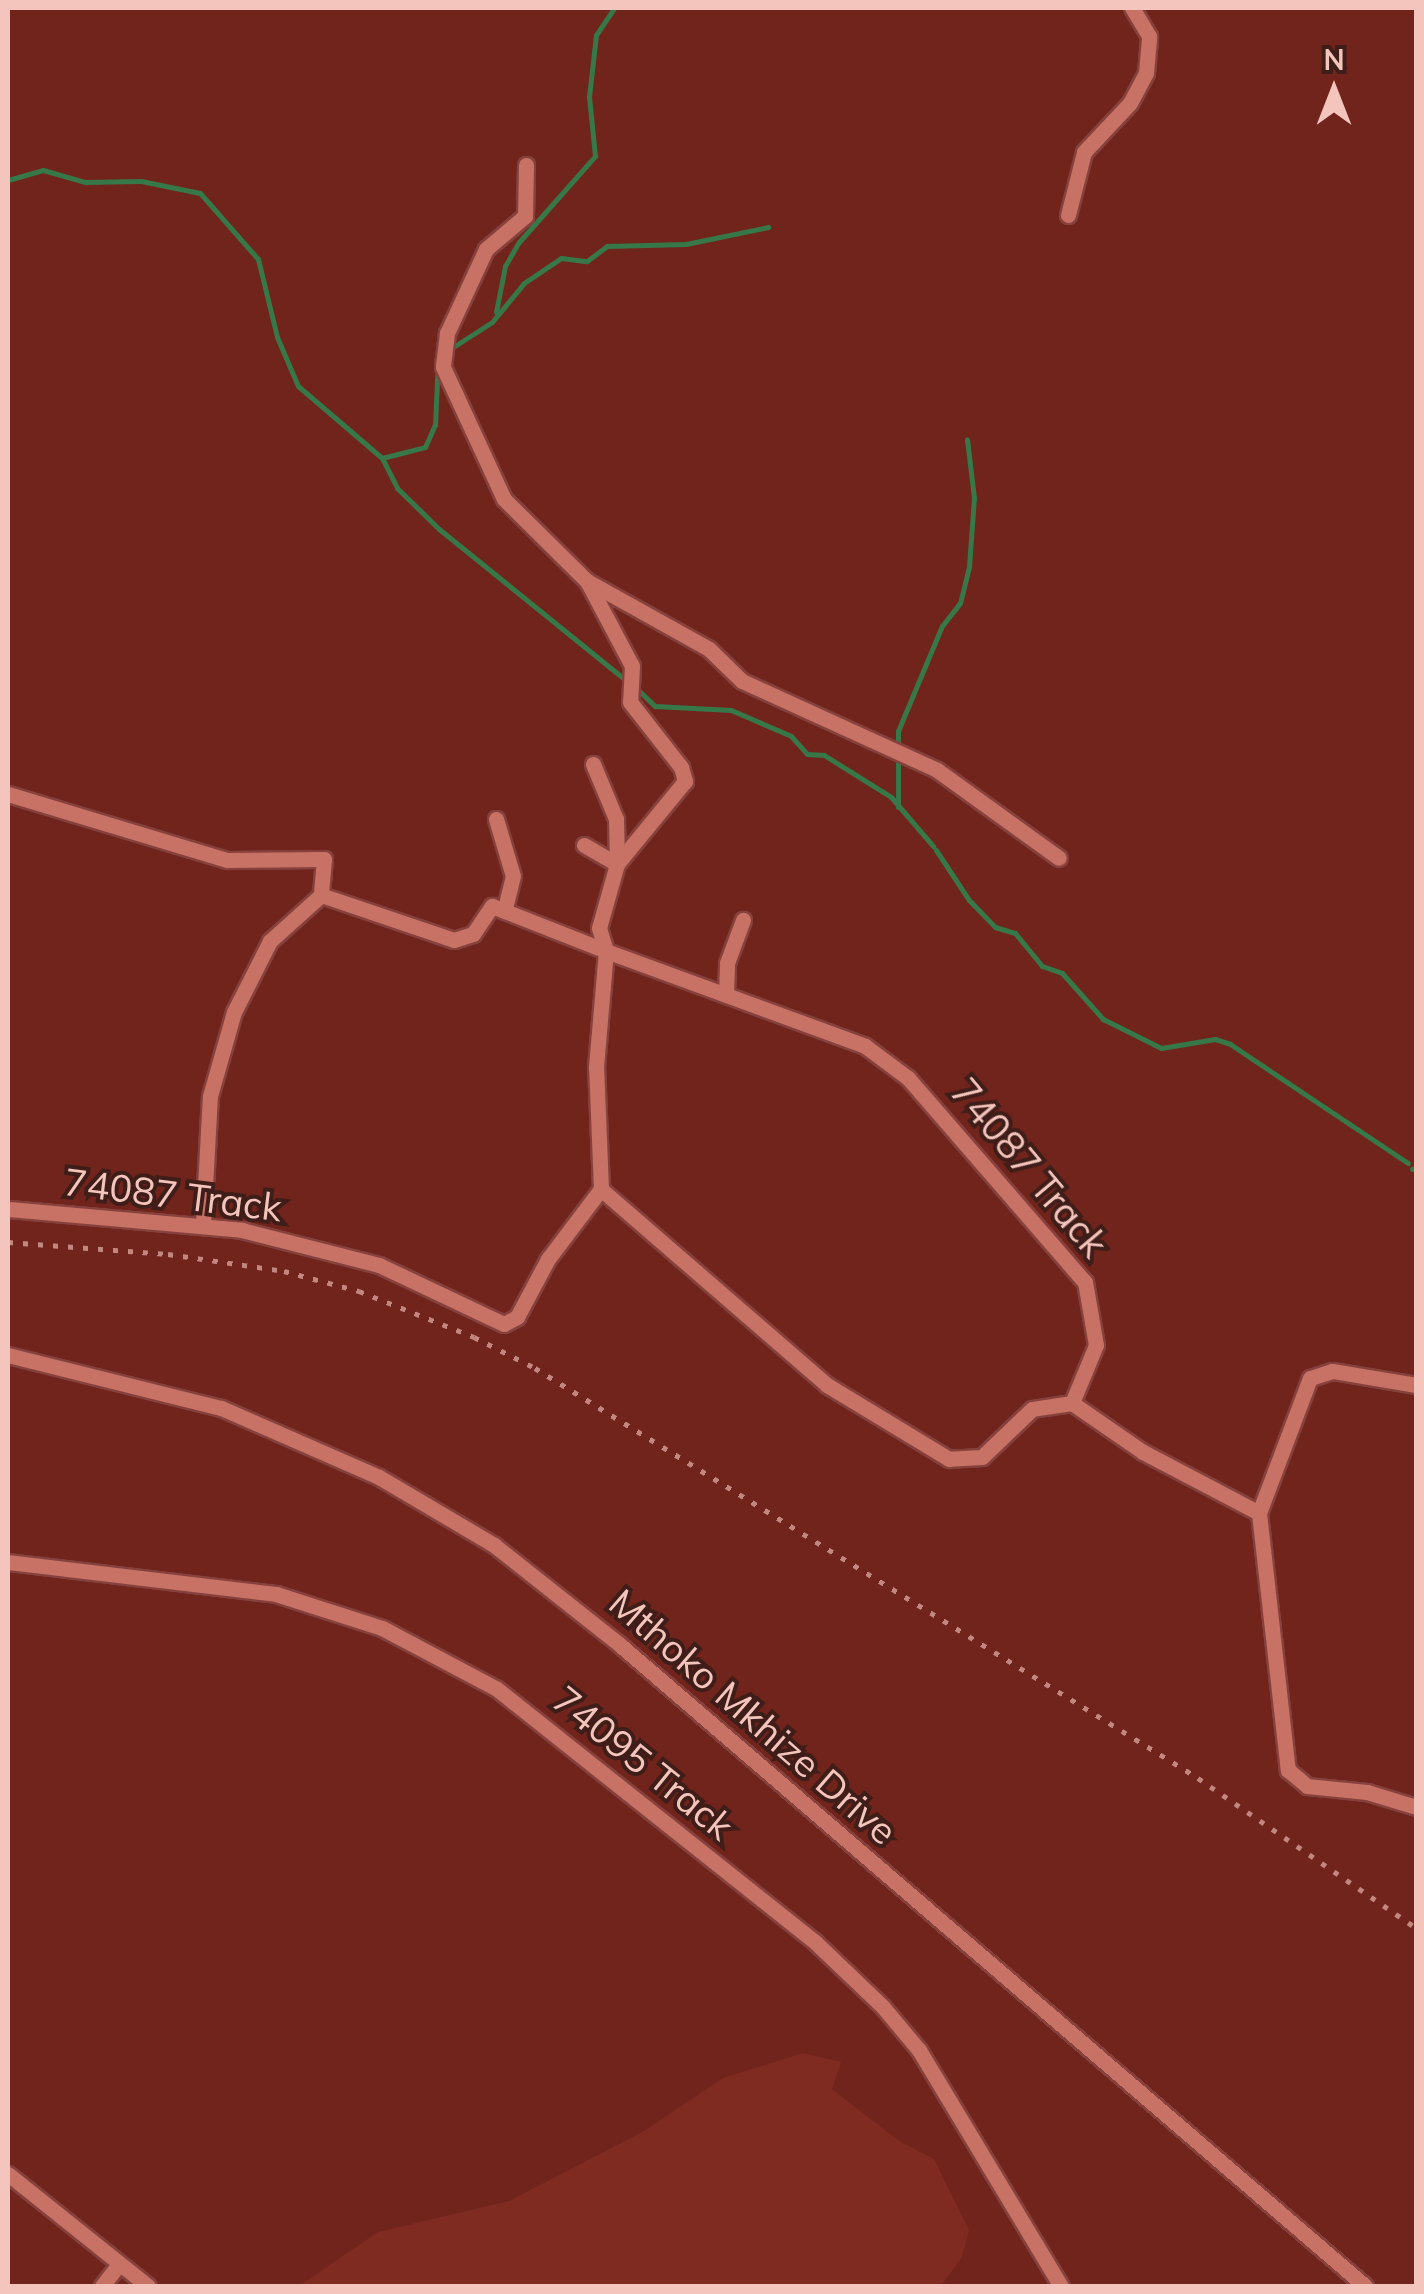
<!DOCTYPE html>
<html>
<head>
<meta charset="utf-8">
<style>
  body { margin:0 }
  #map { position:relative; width:1424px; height:2294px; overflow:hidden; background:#71241c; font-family:Mulish,sans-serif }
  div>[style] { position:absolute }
  .built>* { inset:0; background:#7f2b21 }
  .stream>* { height:5px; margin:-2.5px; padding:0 2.5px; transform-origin:2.5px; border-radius:2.5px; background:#367847 }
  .roads { filter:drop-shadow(2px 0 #86413d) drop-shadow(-2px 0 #86413d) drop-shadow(0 2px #86413d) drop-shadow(0 -2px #86413d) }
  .minor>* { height:15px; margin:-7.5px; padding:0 7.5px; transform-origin:7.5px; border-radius:7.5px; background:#c77265 }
  .rail>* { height:5px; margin-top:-2.5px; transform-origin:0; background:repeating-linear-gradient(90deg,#c2877f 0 5px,transparent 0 15px) }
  span { translate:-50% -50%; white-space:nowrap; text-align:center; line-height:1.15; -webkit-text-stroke:8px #3f1d18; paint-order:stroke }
  .street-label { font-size:38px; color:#f4c5bd }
  .frame { position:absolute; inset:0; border:10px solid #f4c5bd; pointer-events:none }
  .north { position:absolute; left:1284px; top:40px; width:100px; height:100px; -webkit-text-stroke:8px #3f1d18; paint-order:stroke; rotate:0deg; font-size:28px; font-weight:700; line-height:40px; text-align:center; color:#f4c5bd }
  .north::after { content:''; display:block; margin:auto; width:35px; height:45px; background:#f4c5bd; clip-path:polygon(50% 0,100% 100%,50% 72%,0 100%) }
</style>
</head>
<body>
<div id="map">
  <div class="built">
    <div style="clip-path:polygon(803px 2053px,841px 2062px,832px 2089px,899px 2141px,934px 2159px,969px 2230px,962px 2257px,941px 2286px,299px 2286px,378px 2232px,509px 2201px,644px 2131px,723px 2078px)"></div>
  </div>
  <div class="stream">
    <div style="left:8px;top:180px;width:36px;rotate:-16deg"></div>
    <div style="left:43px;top:170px;width:44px;rotate:15.9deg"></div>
    <div style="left:85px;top:182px;width:56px;rotate:-1deg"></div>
    <div style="left:141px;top:181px;width:60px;rotate:11.5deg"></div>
    <div style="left:200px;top:193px;width:88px;rotate:48.7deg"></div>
    <div style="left:258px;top:259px;width:80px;rotate:76.3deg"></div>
    <div style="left:277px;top:337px;width:53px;rotate:66.8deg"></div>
    <div style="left:298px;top:386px;width:111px;rotate:40.6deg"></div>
    <div style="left:382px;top:458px;width:34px;rotate:63deg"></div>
    <div style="left:397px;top:488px;width:59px;rotate:44.3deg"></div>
    <div style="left:439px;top:529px;width:242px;rotate:39deg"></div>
    <div style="left:496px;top:312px;width:47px;rotate:-78.9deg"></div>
    <div style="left:505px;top:266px;width:28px;rotate:-60deg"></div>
    <div style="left:519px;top:242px;width:115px;rotate:-48.5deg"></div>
    <div style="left:595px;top:156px;width:59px;rotate:-95.8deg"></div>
    <div style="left:589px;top:97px;width:62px;rotate:-83.6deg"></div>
    <div style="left:596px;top:35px;width:32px;rotate:-56deg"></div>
    <div style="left:450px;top:349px;width:50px;rotate:-32.7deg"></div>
    <div style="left:492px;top:322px;width:50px;rotate:-50.6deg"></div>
    <div style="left:524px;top:283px;width:45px;rotate:-34deg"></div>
    <div style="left:561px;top:258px;width:26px;rotate:7deg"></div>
    <div style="left:587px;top:261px;width:25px;rotate:-37deg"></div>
    <div style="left:607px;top:246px;width:79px;rotate:-1.5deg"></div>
    <div style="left:686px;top:244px;width:84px;rotate:-11.7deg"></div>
    <div style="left:382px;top:458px;width:44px;rotate:-14.3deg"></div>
    <div style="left:425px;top:447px;width:24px;rotate:-66deg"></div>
    <div style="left:435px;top:425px;width:66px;rotate:-87.4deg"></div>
    <div style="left:634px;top:686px;width:29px;rotate:44deg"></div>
    <div style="left:655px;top:706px;width:76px;rotate:3deg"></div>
    <div style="left:731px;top:710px;width:65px;rotate:23.4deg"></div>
    <div style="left:791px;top:736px;width:24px;rotate:48deg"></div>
    <div style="left:807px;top:754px;width:17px;rotate:3deg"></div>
    <div style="left:824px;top:755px;width:79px;rotate:32.1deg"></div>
    <div style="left:891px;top:797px;width:65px;rotate:49.4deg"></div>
    <div style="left:898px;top:807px;width:76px;rotate:-90deg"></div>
    <div style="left:898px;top:731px;width:114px;rotate:-67.3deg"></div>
    <div style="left:942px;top:626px;width:29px;rotate:-52deg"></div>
    <div style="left:960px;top:603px;width:38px;rotate:-76deg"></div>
    <div style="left:969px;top:566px;width:68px;rotate:-85.8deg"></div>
    <div style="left:974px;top:498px;width:59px;rotate:-96.8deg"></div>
    <div style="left:936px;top:850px;width:60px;rotate:56.6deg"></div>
    <div style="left:969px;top:900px;width:37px;rotate:46deg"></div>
    <div style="left:995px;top:927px;width:21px;rotate:17deg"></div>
    <div style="left:1015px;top:933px;width:43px;rotate:50.7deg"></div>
    <div style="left:1042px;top:966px;width:21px;rotate:19deg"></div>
    <div style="left:1062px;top:973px;width:62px;rotate:48.3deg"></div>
    <div style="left:1103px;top:1019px;width:65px;rotate:26.6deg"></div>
    <div style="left:1161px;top:1048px;width:55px;rotate:-9.5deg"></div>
    <div style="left:1215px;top:1039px;width:16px;rotate:18deg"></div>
    <div style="left:1230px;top:1044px;width:214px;rotate:33.8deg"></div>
    <div style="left:1412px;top:1169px;width:4px;rotate:-14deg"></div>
  </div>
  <div class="roads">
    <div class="minor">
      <div style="left:526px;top:165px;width:51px;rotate:91.1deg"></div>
      <div style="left:525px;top:216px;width:51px;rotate:139.8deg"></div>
      <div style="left:486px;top:249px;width:93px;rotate:114.9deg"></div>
      <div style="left:447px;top:333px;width:34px;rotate:97deg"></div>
      <div style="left:443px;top:367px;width:145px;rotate:65.2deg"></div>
      <div style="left:504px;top:499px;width:117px;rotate:44.7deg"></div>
      <div style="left:587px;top:581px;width:140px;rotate:29.1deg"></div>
      <div style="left:709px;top:649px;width:46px;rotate:44.1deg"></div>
      <div style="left:742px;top:681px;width:214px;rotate:24.5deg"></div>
      <div style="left:937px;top:770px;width:150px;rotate:35.8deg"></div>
      <div style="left:1068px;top:215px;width:65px;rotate:-75.7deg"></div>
      <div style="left:1084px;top:152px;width:67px;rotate:-46.8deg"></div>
      <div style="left:1130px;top:103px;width:34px;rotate:-62deg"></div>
      <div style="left:1146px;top:73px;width:37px;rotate:-85deg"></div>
      <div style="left:1149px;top:36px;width:33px;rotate:-121deg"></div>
      <div style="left:587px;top:581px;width:96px;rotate:62.1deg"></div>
      <div style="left:632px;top:666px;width:36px;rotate:93deg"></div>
      <div style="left:630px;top:702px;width:83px;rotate:51.9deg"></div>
      <div style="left:681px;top:767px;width:15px;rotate:74deg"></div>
      <div style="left:685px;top:781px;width:107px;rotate:129.3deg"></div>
      <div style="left:617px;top:864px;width:66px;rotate:105.7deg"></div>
      <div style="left:599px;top:928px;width:24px;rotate:73deg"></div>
      <div style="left:593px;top:764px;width:60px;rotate:67.3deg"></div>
      <div style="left:616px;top:819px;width:45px;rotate:88.7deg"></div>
      <div style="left:8px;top:794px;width:229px;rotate:16.8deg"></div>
      <div style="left:227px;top:860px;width:97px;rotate:-0.6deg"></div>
      <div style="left:324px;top:859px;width:36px;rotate:95deg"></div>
      <div style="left:321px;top:895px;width:140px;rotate:18.7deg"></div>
      <div style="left:454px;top:940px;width:20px;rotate:-18deg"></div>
      <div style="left:473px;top:934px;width:34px;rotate:-56deg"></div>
      <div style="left:492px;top:906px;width:123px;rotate:21.5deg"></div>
      <div style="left:496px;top:819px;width:59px;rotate:73.4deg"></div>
      <div style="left:513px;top:876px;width:36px;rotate:104deg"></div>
      <div style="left:584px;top:845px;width:38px;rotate:30deg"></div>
      <div style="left:606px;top:951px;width:276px;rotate:20.1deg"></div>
      <div style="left:865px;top:1046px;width:54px;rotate:36.7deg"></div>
      <div style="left:908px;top:1078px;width:270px;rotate:49.1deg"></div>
      <div style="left:1085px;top:1282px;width:64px;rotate:80.1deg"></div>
      <div style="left:1096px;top:1345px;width:63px;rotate:112.5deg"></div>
      <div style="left:1072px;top:1403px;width:40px;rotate:171.5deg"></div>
      <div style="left:1032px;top:1409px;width:69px;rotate:136.2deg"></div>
      <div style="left:982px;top:1457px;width:33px;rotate:177deg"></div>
      <div style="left:949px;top:1459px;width:143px;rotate:-148.8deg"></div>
      <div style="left:827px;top:1385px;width:299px;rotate:-139.1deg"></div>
      <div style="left:601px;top:1189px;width:122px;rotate:-92.3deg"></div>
      <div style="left:596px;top:1067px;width:116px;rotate:-85.1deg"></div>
      <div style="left:726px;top:994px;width:31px;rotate:-88deg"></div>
      <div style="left:727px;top:963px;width:46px;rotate:-69.6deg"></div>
      <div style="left:8px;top:1209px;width:235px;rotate:5.1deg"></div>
      <div style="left:242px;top:1230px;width:141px;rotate:14.3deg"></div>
      <div style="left:379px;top:1265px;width:138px;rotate:25.3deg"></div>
      <div style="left:504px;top:1324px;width:15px;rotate:-28deg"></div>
      <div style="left:517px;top:1317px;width:66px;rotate:-61.9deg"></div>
      <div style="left:548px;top:1259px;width:88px;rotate:-52.9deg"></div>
      <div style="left:203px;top:1224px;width:128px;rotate:-86.9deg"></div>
      <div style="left:210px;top:1096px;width:87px;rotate:-74.1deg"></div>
      <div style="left:234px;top:1012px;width:80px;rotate:-63.1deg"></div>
      <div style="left:270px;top:941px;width:69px;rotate:-42deg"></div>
      <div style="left:8px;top:1355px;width:219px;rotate:14deg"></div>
      <div style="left:221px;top:1408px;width:172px;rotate:23.6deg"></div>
      <div style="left:379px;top:1477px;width:134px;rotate:30.6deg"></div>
      <div style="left:494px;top:1545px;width:161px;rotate:38.4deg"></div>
      <div style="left:620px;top:1645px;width:983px;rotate:40.71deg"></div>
      <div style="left:1416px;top:1385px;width:85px;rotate:-170.5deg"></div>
      <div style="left:1332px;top:1371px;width:23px;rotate:162deg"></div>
      <div style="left:1310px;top:1378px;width:144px;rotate:110.7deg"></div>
      <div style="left:1259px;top:1513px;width:259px;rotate:83.6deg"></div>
      <div style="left:1288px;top:1770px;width:25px;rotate:40deg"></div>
      <div style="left:1307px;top:1786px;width:60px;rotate:5.7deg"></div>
      <div style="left:1367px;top:1792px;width:51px;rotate:17deg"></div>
      <div style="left:1072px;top:1403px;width:86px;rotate:34.6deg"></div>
      <div style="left:1143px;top:1452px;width:131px;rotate:27.7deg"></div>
      <div style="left:8px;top:1562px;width:270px;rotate:6.8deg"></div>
      <div style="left:276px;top:1594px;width:111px;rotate:17.8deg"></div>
      <div style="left:382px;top:1628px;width:130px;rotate:27.9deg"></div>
      <div style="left:497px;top:1689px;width:406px;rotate:38.5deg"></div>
      <div style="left:815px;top:1942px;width:94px;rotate:43.7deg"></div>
      <div style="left:883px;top:2007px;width:56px;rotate:50.1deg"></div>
      <div style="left:919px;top:2050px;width:275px;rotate:59deg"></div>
      <div style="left:8px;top:2174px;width:179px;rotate:38.7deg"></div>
      <div style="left:102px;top:2286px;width:28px;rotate:-52deg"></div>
    </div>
  </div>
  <div class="rail">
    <div style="left:8px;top:1242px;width:160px;rotate:4.3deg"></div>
    <div style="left:168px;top:1254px;width:117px;rotate:8.3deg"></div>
    <div style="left:284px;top:1271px;width:78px;rotate:14.9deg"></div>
    <div style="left:359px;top:1291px;width:124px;rotate:21.8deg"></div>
    <div style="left:474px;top:1337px;width:68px;rotate:26.9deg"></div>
    <div style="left:535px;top:1368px;width:780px;rotate:31.73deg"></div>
    <div style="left:1198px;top:1778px;width:265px;rotate:34.5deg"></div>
  </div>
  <div class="street-label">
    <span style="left:1029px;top:1168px;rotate:50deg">74087 Track</span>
    <span style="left:173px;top:1195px;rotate:7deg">74087 Track</span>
    <span style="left:753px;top:1717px;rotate:41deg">Mthoko Mkhize Drive</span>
    <span style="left:643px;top:1763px;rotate:39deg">74095 Track</span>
  </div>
  <div class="frame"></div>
  <div class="north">N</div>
</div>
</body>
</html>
